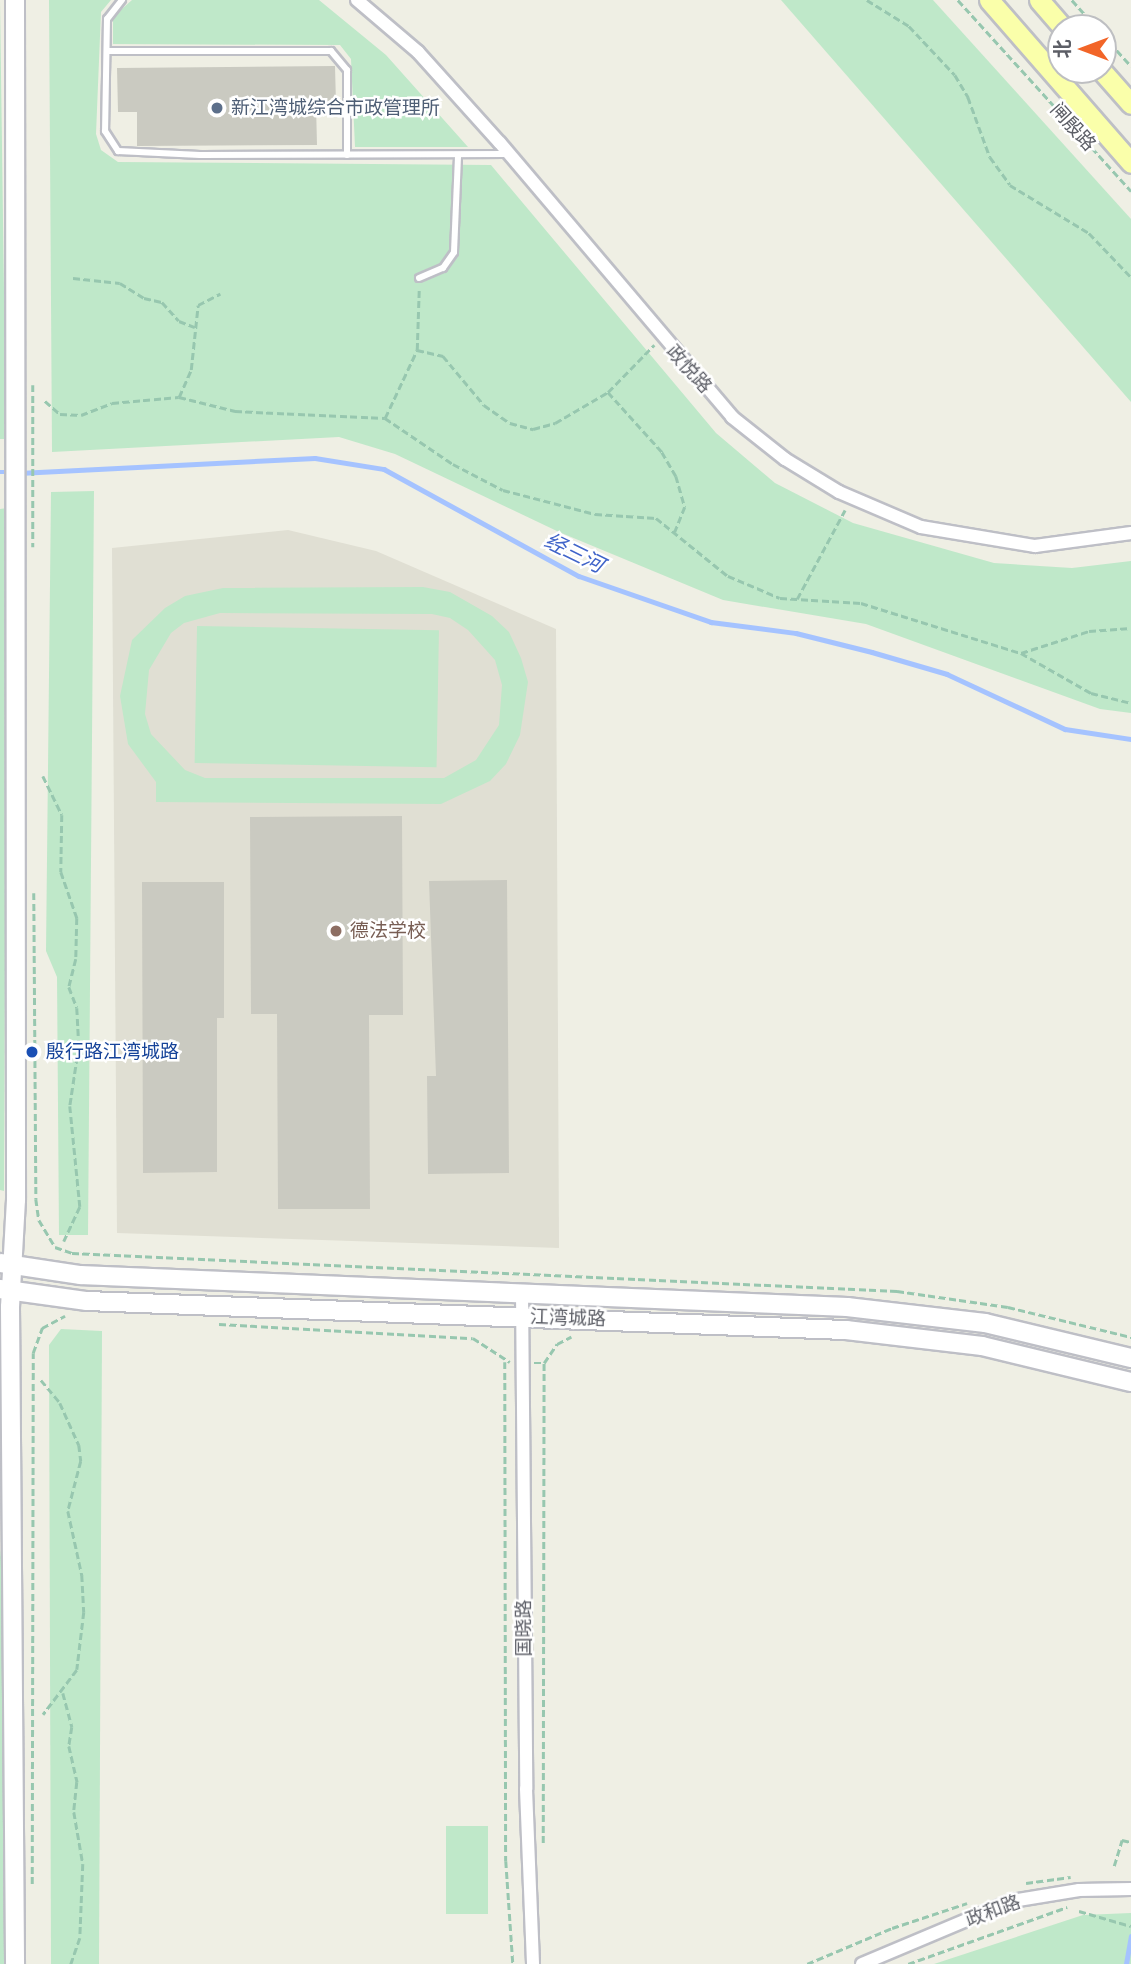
<!DOCTYPE html>
<html>
<head>
<meta charset="utf-8">
<style>
  body { margin:0 }
  #map { position:relative; width:1131px; height:1964px; overflow:hidden; background:#efefe4; font-family:Poppins,"Noto Sans SC",sans-serif }
  div>[style] { position:absolute }
  .education>* { inset:0; background:#e0dfd3 }
  .green>* { inset:0; background:#bfe8c9; transform-origin:0 0 }
  .stream>* { height:4.5px; margin:-2.25px; padding:0 2.25px; transform-origin:2.25px; border-radius:2.25px; background:#a5c3ff }
  .building>* { inset:0; background:#cacac1 }
  .path>* { height:2.5px; margin-top:-1.25px; transform-origin:0; background:repeating-linear-gradient(90deg,#97c7af 0 7px,transparent 0 10.5px) }
  .roads { filter:drop-shadow(2px 0 #bebfc6) drop-shadow(-2px 0 #bebfc6) drop-shadow(0 2px #bebfc6) drop-shadow(0 -2px #bebfc6) }
  .lane>* { height:6px; margin:-3px; padding:0 3px; transform-origin:3px; border-radius:3px; background:#fff }
  .street>* { height:12px; margin:-6px; padding:0 6px; transform-origin:6px; border-radius:6px; background:#fff }
  .secondary>* { height:18px; margin:-9px; padding:0 9px; transform-origin:9px; border-radius:9px; background:#fff }
  .primary>* { height:19px; margin:-9.5px; padding:0 9.5px; transform-origin:9.5px; border-radius:9.5px; background:#faffaa }
  .dots>* { width:19px; height:19px; translate:-50% -50%; box-sizing:border-box; border:4px solid #fff; border-radius:50% }
  span { translate:-50% -50%; white-space:nowrap; text-align:center; line-height:1.15; -webkit-text-stroke:5px #fff; paint-order:stroke }
  .service-label { font-size:19px; color:#4e5e75 }
  .left { translate:0 -50%; text-align:left }
  .street-label { font-size:19px; color:#5c5e66 }
  .education-label { font-size:19px; color:#785e54 }
  .transit-label { font-size:19px; color:#164399 }
  .water-label { font-size:21px; color:#4064c9; font-style:italic }
  .north { position:absolute; left:1047px; top:14px; width:70px; height:70px; box-sizing:border-box; background:#fff; border:2px solid #bebfc2; border-radius:50%; rotate:270deg; font-size:19px; font-weight:700; line-height:28px; text-align:center; color:#5c5e66 }
  .north::after { content:''; display:block; margin:auto; width:24px; height:32px; background:#f26528; clip-path:polygon(50% 0,100% 100%,50% 72%,0 100%) }
</style>
</head>
<body>
<div id="map">
  <div class="education">
    <div style="clip-path:polygon(288px 530px,376px 551px,556px 629px,559px 1248px,117px 1233px,112px 548px)"></div>
  </div>
  <div class="green">
    <div style="clip-path:polygon(0 0,6px 439px,0 439px)"></div>
    <div style="clip-path:polygon(49px 0,111px 0,101px 12px,96px 134px,101px 150px,118px 162px,491px 165px,716px 433px,775px 483px,853px 523px,994px 563px,1072px 568px,1131px 561px,1131px 713px,1100px 709px,866px 624px,723px 600px,559px 532px,395px 454px,339px 437px,52px 452px)"></div>
    <div style="clip-path:polygon(132px 0,319px 0,386px 55px,468px 147px,355px 147px,351px 59px,340px 45px,113px 44px,113px 17px)"></div>
    <div style="clip-path:polygon(781px 0,933px 0,1131px 219px,1131px 402px)"></div>
    <div style="clip-path:polygon(94px 491px,88px 1235px,59px 1235px,57px 977px,46px 951px,51px 492px)"></div>
    <div style="clip-path:polygon(7px 508px,4px 1191px,0 1190px,0 509px)"></div>
    <div style="clip-path:polygon(evenodd,423px 587px,450px 592px,492px 616px,509px 632px,521px 658px,528px 682px,520px 735px,506px 764px,490px 781px,441px 804px,156px 802px,156px 782px,128px 744px,120px 696px,132px 640px,165px 608px,185px 596px,223px 588px,423px 587px,220px 613px,432px 614px,450px 618px,468px 630px,495px 660px,502px 685px,499px 725px,476px 760px,444px 778px,205px 778px,185px 770px,151px 734px,145px 714px,149px 670px,171px 633px,184px 623px,220px 613px)"></div>
    <div style="left:197px;top:626px;width:242px;height:137px;rotate:1deg"></div>
    <div style="clip-path:polygon(61px 1329px,102px 1331px,99px 1964px,51px 1964px,49px 1345px)"></div>
    <div style="clip-path:polygon(0 1548px,4px 1585px,6px 1964px,0 1964px)"></div>
    <div style="left:446px;top:1826px;width:42px;height:88px"></div>
    <div style="clip-path:polygon(1131px 1913px,1131px 1964px,934px 1964px,1083px 1915px)"></div>
  </div>
  <div class="stream">
    <div style="left:0;top:472px;width:10px"></div>
    <div style="left:19px;top:473px;width:296px;rotate:-2.9deg"></div>
    <div style="left:315px;top:458px;width:70px;rotate:9.1deg"></div>
    <div style="left:384px;top:469px;width:222px;rotate:28.8deg"></div>
    <div style="left:579px;top:576px;width:140px;rotate:19.2deg"></div>
    <div style="left:711px;top:622px;width:86px;rotate:7.4deg"></div>
    <div style="left:796px;top:633px;width:78px;rotate:14deg"></div>
    <div style="left:872px;top:652px;width:78px;rotate:16.3deg"></div>
    <div style="left:947px;top:674px;width:130px;rotate:25deg"></div>
    <div style="left:1065px;top:729px;width:67px;rotate:8.6deg"></div>
    <div style="left:1126px;top:1964px;width:28px;rotate:-80deg"></div>
  </div>
  <div class="building">
    <div style="clip-path:polygon(335px 66px,336px 104px,316px 104px,317px 145px,137px 146px,137px 112px,118px 112px,117px 68px)"></div>
    <div style="clip-path:polygon(402px 816px,403px 1015px,369px 1015px,370px 1209px,278px 1209px,277px 1014px,251px 1014px,250px 817px)"></div>
    <div style="clip-path:polygon(507px 880px,509px 1173px,428px 1174px,427px 1076px,436px 1076px,429px 881px)"></div>
    <div style="clip-path:polygon(142px 882px,224px 882px,224px 1018px,217px 1018px,217px 1172px,143px 1173px)"></div>
  </div>
  <div class="path">
    <div style="left:867px;top:0;width:49px;rotate:31.8deg"></div>
    <div style="left:909px;top:26px;width:67px;rotate:46.8deg"></div>
    <div style="left:955px;top:75px;width:26px;rotate:59deg"></div>
    <div style="left:968px;top:97px;width:64px;rotate:69.9deg"></div>
    <div style="left:990px;top:157px;width:34px;rotate:54deg"></div>
    <div style="left:1010px;top:185px;width:92px;rotate:31.3deg"></div>
    <div style="left:1089px;top:233px;width:61px;rotate:46.3deg"></div>
    <div style="left:958px;top:0;width:258px;rotate:47.8deg"></div>
    <div style="left:1072px;top:0;width:38px;rotate:48deg"></div>
    <div style="left:1103px;top:35px;width:42px;rotate:47.9deg"></div>
    <div style="left:73px;top:278px;width:47px;rotate:6.1deg"></div>
    <div style="left:120px;top:283px;width:28px;rotate:32deg"></div>
    <div style="left:144px;top:298px;width:18px;rotate:13deg"></div>
    <div style="left:162px;top:302px;width:25px;rotate:48deg"></div>
    <div style="left:179px;top:321px;width:17px;rotate:21deg"></div>
    <div style="left:417px;top:350px;width:27px;rotate:13deg"></div>
    <div style="left:443px;top:356px;width:64px;rotate:50.1deg"></div>
    <div style="left:484px;top:405px;width:32px;rotate:35deg"></div>
    <div style="left:510px;top:423px;width:24px;rotate:15deg"></div>
    <div style="left:533px;top:429px;width:23px;rotate:-15deg"></div>
    <div style="left:555px;top:423px;width:61px;rotate:-30.3deg"></div>
    <div style="left:608px;top:392px;width:81px;rotate:48deg"></div>
    <div style="left:662px;top:452px;width:28px;rotate:60deg"></div>
    <div style="left:676px;top:476px;width:32px;rotate:74deg"></div>
    <div style="left:685px;top:507px;width:27px;rotate:112deg"></div>
    <div style="left:33px;top:385px;width:162px;rotate:90deg"></div>
    <div style="left:608px;top:392px;width:66px;rotate:-45.6deg"></div>
    <div style="left:179px;top:397px;width:30px;rotate:-66deg"></div>
    <div style="left:191px;top:370px;width:65px;rotate:-83.9deg"></div>
    <div style="left:198px;top:305px;width:25px;rotate:-27deg"></div>
    <div style="left:45px;top:401px;width:20px;rotate:41deg"></div>
    <div style="left:60px;top:414px;width:21px;rotate:3deg"></div>
    <div style="left:81px;top:415px;width:33px;rotate:-21deg"></div>
    <div style="left:112px;top:403px;width:67px;rotate:-5.1deg"></div>
    <div style="left:179px;top:397px;width:58px;rotate:14deg"></div>
    <div style="left:235px;top:411px;width:150px;rotate:2.7deg"></div>
    <div style="left:385px;top:418px;width:82px;rotate:34.1deg"></div>
    <div style="left:453px;top:464px;width:56px;rotate:27.5deg"></div>
    <div style="left:503px;top:490px;width:95px;rotate:14.6deg"></div>
    <div style="left:595px;top:514px;width:61px;rotate:3.8deg"></div>
    <div style="left:656px;top:518px;width:92px;rotate:38.9deg"></div>
    <div style="left:728px;top:576px;width:56px;rotate:22.9deg"></div>
    <div style="left:780px;top:598px;width:81px;rotate:3.5deg"></div>
    <div style="left:861px;top:603px;width:168px;rotate:17.4deg"></div>
    <div style="left:1021px;top:653px;width:81px;rotate:29.7deg"></div>
    <div style="left:1091px;top:693px;width:41px;rotate:14deg"></div>
    <div style="left:385px;top:418px;width:75px;rotate:-64.8deg"></div>
    <div style="left:417px;top:350px;width:61px;rotate:-88.1deg"></div>
    <div style="left:797px;top:599px;width:101px;rotate:-61.7deg"></div>
    <div style="left:1021px;top:653px;width:71px;rotate:-17.9deg"></div>
    <div style="left:1089px;top:631px;width:42px;rotate:-4.1deg"></div>
    <div style="left:43px;top:776px;width:43px;rotate:64deg"></div>
    <div style="left:62px;top:815px;width:57px;rotate:91deg"></div>
    <div style="left:61px;top:872px;width:49px;rotate:70.8deg"></div>
    <div style="left:77px;top:918px;width:41px;rotate:91.4deg"></div>
    <div style="left:76px;top:959px;width:29px;rotate:104deg"></div>
    <div style="left:69px;top:987px;width:22px;rotate:69deg"></div>
    <div style="left:77px;top:1008px;width:38px;rotate:87deg"></div>
    <div style="left:79px;top:1046px;width:61px;rotate:98.5deg"></div>
    <div style="left:70px;top:1106px;width:101px;rotate:84.3deg"></div>
    <div style="left:80px;top:1207px;width:38px;rotate:115deg"></div>
    <div style="left:34px;top:893px;width:306px;rotate:89.6deg"></div>
    <div style="left:36px;top:1199px;width:21px;rotate:82deg"></div>
    <div style="left:39px;top:1220px;width:31px;rotate:59deg"></div>
    <div style="left:55px;top:1247px;width:18px;rotate:19deg"></div>
    <div style="left:72px;top:1253px;width:826px;rotate:2.64deg"></div>
    <div style="left:897px;top:1291px;width:112px;rotate:8.2deg"></div>
    <div style="left:1008px;top:1307px;width:127px;rotate:13.7deg"></div>
    <div style="left:219px;top:1324px;width:254px;rotate:3.2deg"></div>
    <div style="left:473px;top:1338px;width:44px;rotate:33deg"></div>
    <div style="left:505px;top:1362px;width:499px;rotate:89.9deg"></div>
    <div style="left:506px;top:1861px;width:103px;rotate:86.1deg"></div>
    <div style="left:534px;top:1363px;width:10px"></div>
    <div style="left:544px;top:1363px;width:23px;rotate:-56deg"></div>
    <div style="left:557px;top:1344px;width:16px;rotate:-27deg"></div>
    <div style="left:41px;top:1380px;width:30px;rotate:50deg"></div>
    <div style="left:60px;top:1403px;width:46px;rotate:65.7deg"></div>
    <div style="left:79px;top:1445px;width:16px;rotate:83deg"></div>
    <div style="left:81px;top:1461px;width:52px;rotate:104.6deg"></div>
    <div style="left:68px;top:1511px;width:66px;rotate:77.7deg"></div>
    <div style="left:82px;top:1575px;width:37px;rotate:87deg"></div>
    <div style="left:84px;top:1612px;width:58px;rotate:96.9deg"></div>
    <div style="left:77px;top:1670px;width:56px;rotate:127.1deg"></div>
    <div style="left:63px;top:1693px;width:35px;rotate:75deg"></div>
    <div style="left:72px;top:1727px;width:19px;rotate:99deg"></div>
    <div style="left:69px;top:1746px;width:37px;rotate:77deg"></div>
    <div style="left:77px;top:1782px;width:30px;rotate:96deg"></div>
    <div style="left:74px;top:1812px;width:53px;rotate:80.2deg"></div>
    <div style="left:83px;top:1864px;width:74px;rotate:92.3deg"></div>
    <div style="left:80px;top:1938px;width:28px;rotate:109deg"></div>
    <div style="left:543px;top:1843px;width:480px;rotate:-89.9deg"></div>
    <div style="left:1114px;top:1866px;width:27px;rotate:-73deg"></div>
    <div style="left:1122px;top:1840px;width:9px;rotate:13deg"></div>
    <div style="left:1026px;top:1883px;width:45px;rotate:-7.6deg"></div>
    <div style="left:32px;top:1884px;width:531px;rotate:-89.89deg"></div>
    <div style="left:33px;top:1353px;width:27px;rotate:-70deg"></div>
    <div style="left:42px;top:1328px;width:26px;rotate:-28deg"></div>
    <div style="left:1079px;top:1911px;width:54px;rotate:16.1deg"></div>
    <div style="left:807px;top:1964px;width:92px;rotate:-23deg"></div>
    <div style="left:892px;top:1928px;width:79px;rotate:-18.4deg"></div>
    <div style="left:908px;top:1964px;width:169px;rotate:-19.7deg"></div>
  </div>
  <div class="roads">
    <div class="lane">
      <div style="left:122px;top:0;width:24px;rotate:128deg"></div>
      <div style="left:107px;top:19px;width:112px;rotate:91deg"></div>
      <div style="left:105px;top:131px;width:24px;rotate:57deg"></div>
      <div style="left:118px;top:151px;width:82px;rotate:2.8deg"></div>
      <div style="left:200px;top:155px;width:307px;rotate:-0.2deg"></div>
      <div style="left:107px;top:51px;width:224px"></div>
      <div style="left:331px;top:51px;width:25px;rotate:50deg"></div>
      <div style="left:347px;top:70px;width:85px;rotate:90deg"></div>
      <div style="left:419px;top:278px;width:26px;rotate:-23deg"></div>
      <div style="left:443px;top:268px;width:19px;rotate:-55deg"></div>
      <div style="left:454px;top:252px;width:97px;rotate:-87.6deg"></div>
    </div>
    <div class="street">
      <div style="left:357px;top:0;width:80px;rotate:40.4deg"></div>
      <div style="left:418px;top:52px;width:122px;rotate:48deg"></div>
      <div style="left:500px;top:143px;width:359px;rotate:49.7deg"></div>
      <div style="left:732px;top:417px;width:68px;rotate:38.4deg"></div>
      <div style="left:785px;top:459px;width:63px;rotate:31.4deg"></div>
      <div style="left:839px;top:492px;width:89px;rotate:23.1deg"></div>
      <div style="left:921px;top:527px;width:116px;rotate:9.5deg"></div>
      <div style="left:1035px;top:546px;width:97px;rotate:-7.7deg"></div>
      <div style="left:522px;top:1292px;width:497px;rotate:89.5deg"></div>
      <div style="left:526px;top:1789px;width:175px;rotate:87.7deg"></div>
      <div style="left:862px;top:1964px;width:163px;rotate:-22.8deg"></div>
      <div style="left:1012px;top:1901px;width:68px;rotate:-9.3deg"></div>
      <div style="left:1079px;top:1890px;width:52px;rotate:-1.1deg"></div>
    </div>
    <div class="secondary">
      <div style="left:15px;top:0;width:1200px;rotate:89.95deg"></div>
      <div style="left:16px;top:1200px;width:107px;rotate:93.2deg"></div>
      <div style="left:10px;top:1307px;width:657px;rotate:89.56deg"></div>
      <div style="left:0;top:1263px;width:81px;rotate:8.5deg"></div>
      <div style="left:80px;top:1275px;width:768px;rotate:2.39deg"></div>
      <div style="left:847px;top:1307px;width:139px;rotate:6.6deg"></div>
      <div style="left:985px;top:1323px;width:150px;rotate:13.5deg"></div>
      <div style="left:0;top:1289px;width:88px;rotate:7.9deg"></div>
      <div style="left:87px;top:1301px;width:760px;rotate:2.19deg"></div>
      <div style="left:846px;top:1330px;width:137px;rotate:6.7deg"></div>
      <div style="left:982px;top:1346px;width:153px;rotate:13.6deg"></div>
    </div>
    <div class="primary">
      <div style="left:989px;top:0;width:216px;rotate:48.9deg"></div>
      <div style="left:1039px;top:0;width:37px;rotate:49deg"></div>
      <div style="left:1101px;top:70px;width:45px;rotate:48.6deg"></div>
    </div>
  </div>
  <div class="dots">
    <div style="left:217px;top:108px;background:#5c6f8a"></div>
    <div style="left:336px;top:931px;background:#8d6e63"></div>
    <div style="left:32px;top:1052px;background:#1a4fb4"></div>
  </div>
  <div class="service-label">
    <span class="left" style="left:231px;top:108px">新江湾城综合市政管理所</span>
  </div>
  <div class="street-label">
    <span style="left:1073px;top:127px;rotate:48deg">闸殷路</span>
    <span style="left:689px;top:369px;rotate:48deg">政悦路</span>
    <span style="left:568px;top:1318px;rotate:2deg">江湾城路</span>
    <span style="left:524px;top:1628px;rotate:-90deg">国晓路</span>
    <span style="left:993px;top:1911px;rotate:-20deg">政和路</span>
  </div>
  <div class="education-label">
    <span class="left" style="left:350px;top:931px">德法学校</span>
  </div>
  <div class="transit-label">
    <span class="left" style="left:46px;top:1052px">殷行路江湾城路</span>
  </div>
  <div class="water-label">
    <span style="left:574px;top:553px;rotate:26deg">经三河</span>
  </div>
  <div class="north">北</div>
</div>
</body>
</html>
